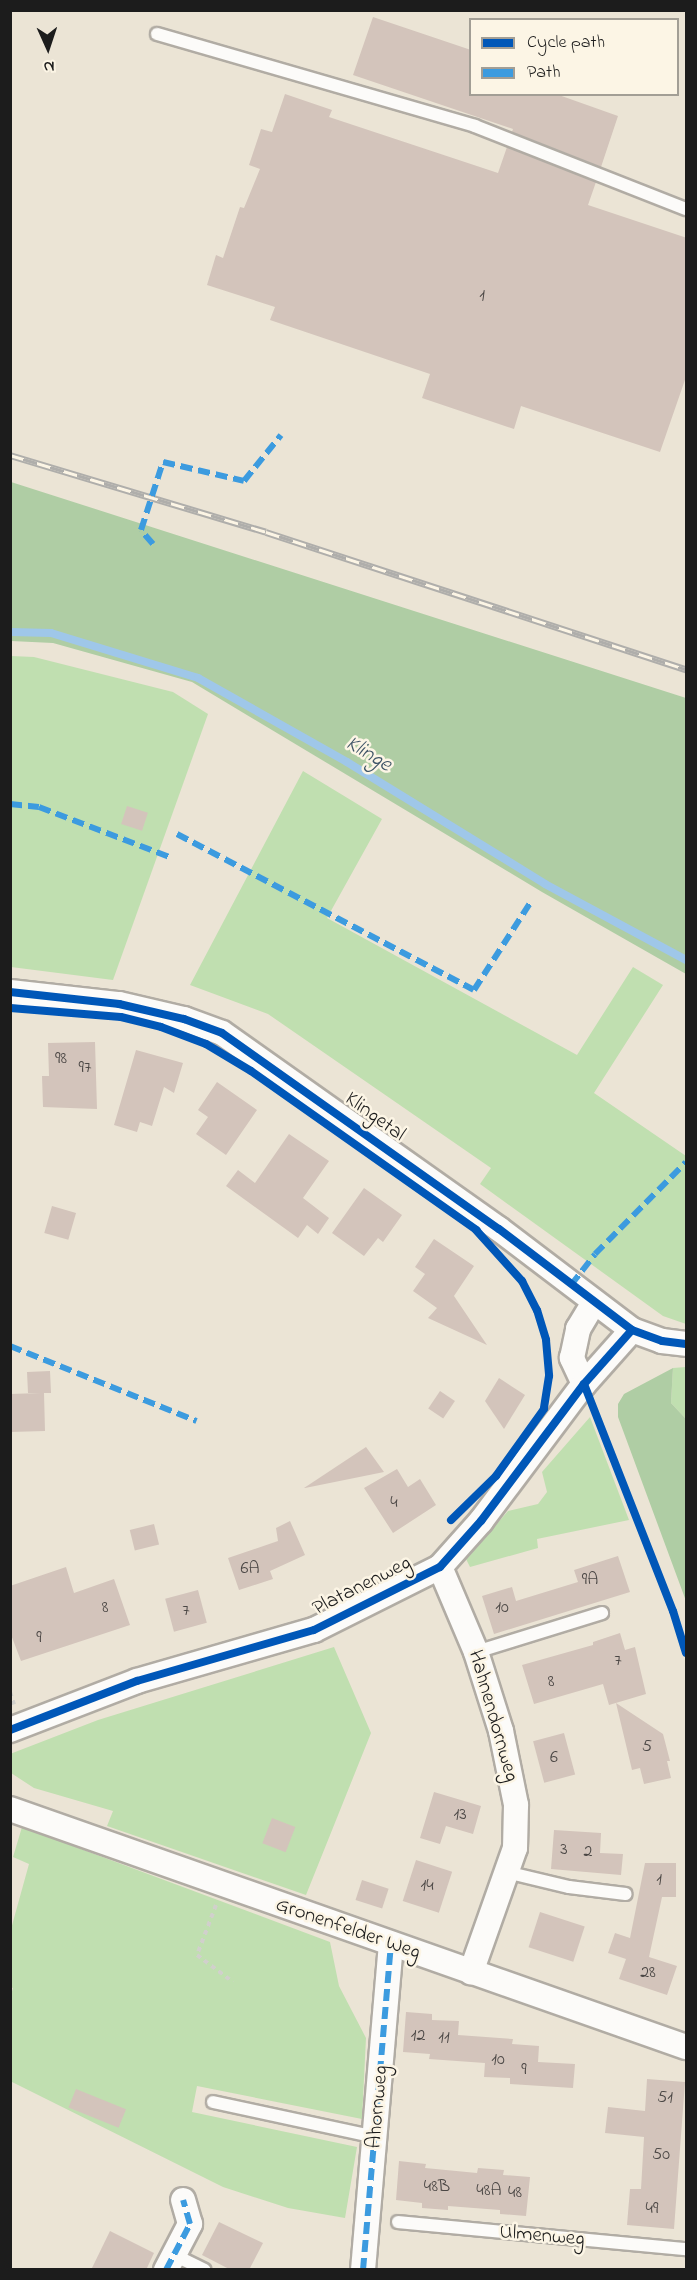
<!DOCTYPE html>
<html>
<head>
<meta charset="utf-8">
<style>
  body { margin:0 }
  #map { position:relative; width:697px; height:2280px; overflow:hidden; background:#ebe4d5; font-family:"Indie Flower",sans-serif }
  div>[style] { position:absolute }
  .green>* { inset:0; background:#c0dfb0 }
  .forest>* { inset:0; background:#afcda4 }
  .stream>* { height:8px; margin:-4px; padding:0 4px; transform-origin:4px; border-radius:4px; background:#9fc7e9 }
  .building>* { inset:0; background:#d3c4bb; transform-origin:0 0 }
  .path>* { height:4px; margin-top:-2px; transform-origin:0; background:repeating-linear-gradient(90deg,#d1d0cc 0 4.5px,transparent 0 9px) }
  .roads { filter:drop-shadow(2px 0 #b1aca4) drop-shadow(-2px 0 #b1aca4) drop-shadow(0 2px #b1aca4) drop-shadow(0 -2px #b1aca4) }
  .service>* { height:12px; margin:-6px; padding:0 6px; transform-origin:6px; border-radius:6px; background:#fcfbf9 }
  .minor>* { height:24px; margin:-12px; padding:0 12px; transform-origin:12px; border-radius:12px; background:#fcfbf9 }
  .rail>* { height:7px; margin-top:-3.5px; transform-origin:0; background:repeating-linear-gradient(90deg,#fcf5e5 0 14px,#afaeab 0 28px); box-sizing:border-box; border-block:2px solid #afaeab }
  .quiet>* { height:6px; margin-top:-3px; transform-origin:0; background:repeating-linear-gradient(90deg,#3c9bdf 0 12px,transparent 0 18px) }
  .cycleway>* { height:8px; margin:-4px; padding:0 4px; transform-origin:4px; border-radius:4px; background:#0057b8 }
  span { translate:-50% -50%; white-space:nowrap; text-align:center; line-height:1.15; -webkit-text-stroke:5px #fcf5e5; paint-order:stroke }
  .number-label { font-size:18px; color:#4a4644 }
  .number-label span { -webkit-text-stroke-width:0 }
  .street-label { font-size:21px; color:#1c1c1c }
  .water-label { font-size:22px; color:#3e5467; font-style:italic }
  .frame { position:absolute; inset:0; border:12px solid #1c1c1c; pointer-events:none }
  .legend { position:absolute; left:469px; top:18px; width:210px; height:78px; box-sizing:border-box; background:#fcf5e5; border:2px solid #a29e95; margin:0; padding:8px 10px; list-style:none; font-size:18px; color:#1c1c1c }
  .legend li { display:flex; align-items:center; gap:12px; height:30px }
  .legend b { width:30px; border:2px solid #a29e95 }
  .north { position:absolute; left:18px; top:18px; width:60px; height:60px; -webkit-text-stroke:4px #fcf5e5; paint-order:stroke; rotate:177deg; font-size:16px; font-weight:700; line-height:24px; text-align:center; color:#1c1c1c }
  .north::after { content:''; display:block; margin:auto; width:21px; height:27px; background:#1c1c1c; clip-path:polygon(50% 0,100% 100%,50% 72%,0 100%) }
</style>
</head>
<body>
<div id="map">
  <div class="green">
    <div style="clip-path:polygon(11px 656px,34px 657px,173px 692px,208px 714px,113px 980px,11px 967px)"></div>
    <div style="clip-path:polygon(303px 771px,382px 819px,327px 918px,577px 1055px,633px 967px,663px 985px,594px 1093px,686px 1156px,686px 1324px,663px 1316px,480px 1184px,491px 1168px,268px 1014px,190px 985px)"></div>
    <div style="clip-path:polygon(686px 1367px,686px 1419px,671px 1403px,673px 1368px)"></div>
    <div style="clip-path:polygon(590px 1417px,629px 1520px,537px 1539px,538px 1548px,470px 1567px,466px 1559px,508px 1511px,538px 1504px,547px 1492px,542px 1472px)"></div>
    <div style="clip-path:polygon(334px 1647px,371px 1733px,306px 1895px,107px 1826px,113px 1811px,34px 1788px,11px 1773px,10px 1754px,98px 1720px)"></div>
    <div style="clip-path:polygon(22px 1827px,330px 1942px,339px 1986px,366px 2038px,362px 2119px,197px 2086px,192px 2112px,357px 2147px,345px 2218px,288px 2208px,223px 2187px,10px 2081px,10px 1998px,13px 1988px,10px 1987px,11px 1929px,29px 1864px,13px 1857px)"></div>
  </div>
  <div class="forest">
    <div style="clip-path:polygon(11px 482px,686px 698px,686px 974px,542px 892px,192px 682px,53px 643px,11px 641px)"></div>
    <div style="clip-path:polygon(673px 1368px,671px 1403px,686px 1419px,686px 1601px,618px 1417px,618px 1404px,624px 1394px)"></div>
  </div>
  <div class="stream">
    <div style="left:10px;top:632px;width:41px;rotate:1.4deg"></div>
    <div style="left:51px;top:633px;width:154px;rotate:17deg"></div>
    <div style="left:198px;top:678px;width:171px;rotate:29.4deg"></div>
    <div style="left:347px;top:762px;width:233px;rotate:31.6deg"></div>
    <div style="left:545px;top:884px;width:160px;rotate:28.3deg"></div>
  </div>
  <div class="building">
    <div style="clip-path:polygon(373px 17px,471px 50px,471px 94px,556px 94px,618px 116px,601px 167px,512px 132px,513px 129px,353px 75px)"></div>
    <div style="clip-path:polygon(285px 94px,332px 110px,329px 117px,498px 173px,507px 147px,596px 182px,588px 205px,687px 238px,687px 374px,660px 452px,521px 406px,514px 429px,422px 398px,430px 374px,270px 320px,275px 307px,207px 285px,216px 255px,223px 258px,240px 207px,244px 208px,260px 169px,249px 165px,261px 129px,272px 132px)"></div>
    <div style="left:127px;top:806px;width:22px;height:19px;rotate:18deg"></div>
    <div style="clip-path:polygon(95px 1042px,97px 1109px,43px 1107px,42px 1076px,49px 1076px,48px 1043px)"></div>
    <div style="clip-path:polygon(136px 1050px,183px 1063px,174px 1093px,164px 1087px,152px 1126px,140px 1122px,137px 1132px,114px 1125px)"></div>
    <div style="clip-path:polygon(217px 1082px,257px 1110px,226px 1155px,196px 1134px,208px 1117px,198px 1110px)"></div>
    <div style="clip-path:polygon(289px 1134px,329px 1161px,303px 1198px,329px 1218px,318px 1234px,307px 1225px,298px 1238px,226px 1186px,238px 1170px,255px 1183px)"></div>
    <div style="clip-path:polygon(364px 1188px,402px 1215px,383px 1242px,378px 1238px,364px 1256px,332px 1233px)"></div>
    <div style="left:52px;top:1206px;width:25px;height:28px;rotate:16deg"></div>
    <div style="clip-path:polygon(434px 1239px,474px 1266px,454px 1296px,487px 1345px,428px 1318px,437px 1308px,413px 1291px,425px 1274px,415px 1267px)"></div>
    <div style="clip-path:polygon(50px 1371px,51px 1393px,44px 1393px,45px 1431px,10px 1432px,10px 1394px,41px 1393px,28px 1393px,27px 1372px)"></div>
    <div style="clip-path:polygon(499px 1378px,525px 1395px,504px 1429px,485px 1401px)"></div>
    <div style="left:440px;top:1391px;width:18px;height:21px;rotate:34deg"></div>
    <div style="clip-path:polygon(366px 1447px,384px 1472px,305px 1488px,304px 1488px)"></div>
    <div style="clip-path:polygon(397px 1469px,408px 1487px,420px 1479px,436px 1505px,393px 1533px,364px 1488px)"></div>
    <div style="clip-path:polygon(290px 1521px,305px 1555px,270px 1571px,273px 1579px,239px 1590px,228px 1558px,278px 1541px,276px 1528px)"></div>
    <div style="left:154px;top:1524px;width:21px;height:25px;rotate:76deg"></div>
    <div style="clip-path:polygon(618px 1556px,630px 1592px,494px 1634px,482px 1596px,512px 1587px,516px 1601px,578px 1582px,574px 1570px)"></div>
    <div style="clip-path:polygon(66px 1567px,74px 1593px,114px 1579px,130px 1625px,21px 1661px,10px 1632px,10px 1586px)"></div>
    <div style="left:198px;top:1590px;width:34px;height:34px;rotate:75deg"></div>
    <div style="clip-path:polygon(620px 1633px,625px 1650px,635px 1647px,646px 1694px,609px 1705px,603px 1684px,534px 1704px,522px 1665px,593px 1645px,593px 1642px)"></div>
    <div style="clip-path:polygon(616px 1703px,663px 1734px,670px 1761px,667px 1761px,671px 1778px,644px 1784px,640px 1768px,632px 1770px)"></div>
    <div style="left:564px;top:1733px;width:43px;height:32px;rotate:75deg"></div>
    <div style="clip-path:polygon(434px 1792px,481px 1806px,473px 1834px,446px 1826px,440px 1844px,420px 1838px)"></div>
    <div style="left:272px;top:1818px;width:25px;height:27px;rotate:21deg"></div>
    <div style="clip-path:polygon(554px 1830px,601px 1833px,600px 1853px,623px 1854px,621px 1875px,551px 1869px)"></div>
    <div style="left:416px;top:1860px;width:38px;height:43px;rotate:18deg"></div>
    <div style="clip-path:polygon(645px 1863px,676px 1863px,676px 1897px,662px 1897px,649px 1957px,677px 1966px,667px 1995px,619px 1979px,626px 1959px,608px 1953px,615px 1933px,630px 1938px)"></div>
    <div style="left:362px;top:1880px;width:28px;height:21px;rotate:18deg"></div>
    <div style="left:540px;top:1912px;width:47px;height:37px;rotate:18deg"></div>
    <div style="clip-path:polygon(406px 2012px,432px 2014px,432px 2020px,459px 2021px,458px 2035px,513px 2039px,512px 2044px,539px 2046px,538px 2062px,575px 2064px,573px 2088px,510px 2084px,510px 2078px,484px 2077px,485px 2063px,429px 2059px,430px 2054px,403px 2052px)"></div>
    <div style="clip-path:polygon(647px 2079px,685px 2082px,674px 2229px,627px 2225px,630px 2189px,641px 2189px,644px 2137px,605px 2133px,608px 2107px,645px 2111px)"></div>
    <div style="left:76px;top:2089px;width:54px;height:20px;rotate:22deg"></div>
    <div style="clip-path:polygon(399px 2161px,426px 2164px,425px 2168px,477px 2173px,478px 2168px,504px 2170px,503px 2175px,530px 2177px,526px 2216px,500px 2214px,500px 2210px,448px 2206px,448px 2210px,422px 2208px,422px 2203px,396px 2200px)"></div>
    <div style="clip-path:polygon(219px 2222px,263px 2243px,249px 2270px,231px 2270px,202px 2255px)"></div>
    <div style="clip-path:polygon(110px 2231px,154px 2253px,146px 2270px,91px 2270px)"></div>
  </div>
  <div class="path">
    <div style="left:10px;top:1692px;width:13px;rotate:72deg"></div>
    <div style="left:216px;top:1905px;width:53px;rotate:110.8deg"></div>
    <div style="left:197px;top:1955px;width:45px;rotate:36.9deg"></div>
  </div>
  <div class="roads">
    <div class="service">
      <div style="left:157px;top:34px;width:331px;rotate:16.1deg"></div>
      <div style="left:475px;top:126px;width:227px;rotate:21.5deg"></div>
      <div style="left:476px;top:1652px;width:132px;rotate:-17.2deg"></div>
      <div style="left:506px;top:1872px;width:65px;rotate:13.4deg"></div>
      <div style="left:569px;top:1887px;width:57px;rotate:7deg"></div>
      <div style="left:213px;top:2102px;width:167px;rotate:12.1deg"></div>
      <div style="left:398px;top:2222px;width:289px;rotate:5.4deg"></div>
      <div style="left:174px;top:2255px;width:34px;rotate:26deg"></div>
    </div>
    <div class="minor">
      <div style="left:10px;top:992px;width:110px;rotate:6.3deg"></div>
      <div style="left:119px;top:1004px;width:67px;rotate:13deg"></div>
      <div style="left:184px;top:1019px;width:40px;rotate:20.2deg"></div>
      <div style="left:222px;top:1033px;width:339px;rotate:35.3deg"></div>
      <div style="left:499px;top:1229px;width:167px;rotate:37.2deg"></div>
      <div style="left:632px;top:1330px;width:32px;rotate:20deg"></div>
      <div style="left:662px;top:1341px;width:24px;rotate:7deg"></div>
      <div style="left:584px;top:1384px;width:29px;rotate:-115deg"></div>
      <div style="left:572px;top:1358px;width:30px;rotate:-78deg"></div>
      <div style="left:578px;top:1329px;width:29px;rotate:-59deg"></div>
      <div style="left:440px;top:1567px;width:92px;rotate:67deg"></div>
      <div style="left:476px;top:1652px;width:83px;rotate:72.4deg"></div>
      <div style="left:501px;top:1731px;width:76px;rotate:78.5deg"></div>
      <div style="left:516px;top:1805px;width:43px;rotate:91.3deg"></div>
      <div style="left:515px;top:1848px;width:132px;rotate:109.5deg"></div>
      <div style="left:10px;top:1730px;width:136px;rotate:-21.1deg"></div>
      <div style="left:137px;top:1681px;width:184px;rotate:-16.1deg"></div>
      <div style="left:314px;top:1630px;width:141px;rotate:-26.6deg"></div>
      <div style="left:440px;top:1567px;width:62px;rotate:-48.3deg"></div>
      <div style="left:481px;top:1521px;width:171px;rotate:-53.1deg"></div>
      <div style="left:584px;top:1384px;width:72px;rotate:-48.4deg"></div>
      <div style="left:10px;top:1809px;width:717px;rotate:19.4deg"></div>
      <div style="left:166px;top:2270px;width:52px;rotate:-62.4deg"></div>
      <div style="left:190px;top:2224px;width:25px;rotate:-106deg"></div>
      <div style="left:363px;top:2270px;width:327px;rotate:-85.1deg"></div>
    </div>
  </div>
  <div class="rail">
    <div style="left:10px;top:455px;width:267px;rotate:16.7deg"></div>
    <div style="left:266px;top:532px;width:442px;rotate:18.1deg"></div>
  </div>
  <div class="quiet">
    <div style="left:153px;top:544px;width:18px;rotate:-131deg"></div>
    <div style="left:141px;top:530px;width:71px;rotate:-72.1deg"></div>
    <div style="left:163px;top:462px;width:83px;rotate:13.2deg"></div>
    <div style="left:244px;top:481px;width:59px;rotate:-51.2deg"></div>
    <div style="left:10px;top:804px;width:29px;rotate:6deg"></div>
    <div style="left:39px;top:807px;width:139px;rotate:21deg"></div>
    <div style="left:177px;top:834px;width:335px;rotate:27.7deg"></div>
    <div style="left:474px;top:990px;width:107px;rotate:-57.2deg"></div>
    <div style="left:571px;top:1285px;width:39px;rotate:-52deg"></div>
    <div style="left:595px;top:1254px;width:129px;rotate:-45.3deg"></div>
    <div style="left:10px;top:1346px;width:201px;rotate:21.9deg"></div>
    <div style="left:166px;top:2270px;width:52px;rotate:-62.4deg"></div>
    <div style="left:190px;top:2224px;width:25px;rotate:-106deg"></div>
    <div style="left:363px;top:2270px;width:327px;rotate:-85.1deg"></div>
  </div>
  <div class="cycleway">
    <div style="left:10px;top:992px;width:110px;rotate:6.3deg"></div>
    <div style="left:119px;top:1004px;width:67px;rotate:13deg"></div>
    <div style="left:184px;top:1019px;width:40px;rotate:20.2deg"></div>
    <div style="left:222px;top:1033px;width:339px;rotate:35.3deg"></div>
    <div style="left:499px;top:1229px;width:167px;rotate:37.2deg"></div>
    <div style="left:632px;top:1330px;width:32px;rotate:20deg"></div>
    <div style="left:662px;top:1341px;width:24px;rotate:7deg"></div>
    <div style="left:10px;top:1008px;width:111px;rotate:4.6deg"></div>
    <div style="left:121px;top:1017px;width:41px;rotate:14deg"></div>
    <div style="left:161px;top:1027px;width:48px;rotate:20.7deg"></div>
    <div style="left:206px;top:1044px;width:52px;rotate:31deg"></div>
    <div style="left:251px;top:1071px;width:276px;rotate:35.2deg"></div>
    <div style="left:476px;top:1230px;width:69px;rotate:48deg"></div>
    <div style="left:522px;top:1281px;width:33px;rotate:63deg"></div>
    <div style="left:537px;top:1310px;width:31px;rotate:73deg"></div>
    <div style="left:546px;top:1340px;width:36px;rotate:85deg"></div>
    <div style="left:549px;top:1376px;width:33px;rotate:99deg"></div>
    <div style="left:544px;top:1409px;width:82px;rotate:125.6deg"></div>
    <div style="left:496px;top:1476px;width:63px;rotate:135.6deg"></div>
    <div style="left:584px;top:1384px;width:244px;rotate:68.6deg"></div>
    <div style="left:673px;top:1611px;width:44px;rotate:72.8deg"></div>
    <div style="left:10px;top:1730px;width:136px;rotate:-21.1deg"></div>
    <div style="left:137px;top:1681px;width:184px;rotate:-16.1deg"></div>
    <div style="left:314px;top:1630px;width:141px;rotate:-26.6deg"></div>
    <div style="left:440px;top:1567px;width:62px;rotate:-48.3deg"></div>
    <div style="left:481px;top:1521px;width:171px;rotate:-53.1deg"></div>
    <div style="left:584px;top:1384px;width:72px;rotate:-48.4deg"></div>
  </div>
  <div class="number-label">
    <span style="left:482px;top:296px">1</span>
    <span style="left:61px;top:1059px">98</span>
    <span style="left:85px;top:1068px">97</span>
    <span style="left:394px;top:1503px">4</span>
    <span style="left:250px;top:1569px">6A</span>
    <span style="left:590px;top:1580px">9A</span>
    <span style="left:105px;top:1608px">8</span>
    <span style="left:502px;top:1608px">10</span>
    <span style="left:186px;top:1611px">7</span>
    <span style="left:39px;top:1638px">9</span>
    <span style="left:618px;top:1661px">7</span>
    <span style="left:551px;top:1682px">8</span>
    <span style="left:647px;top:1747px">5</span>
    <span style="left:554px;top:1758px">6</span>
    <span style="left:460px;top:1815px">13</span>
    <span style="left:564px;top:1850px">3</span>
    <span style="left:588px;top:1852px">2</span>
    <span style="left:659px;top:1880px">1</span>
    <span style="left:427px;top:1886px">14</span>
    <span style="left:648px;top:1973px">28</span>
    <span style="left:418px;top:2036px">12</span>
    <span style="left:444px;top:2038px">11</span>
    <span style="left:498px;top:2060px">10</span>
    <span style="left:524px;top:2070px">9</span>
    <span style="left:665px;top:2098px">51</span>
    <span style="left:661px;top:2155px">50</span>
    <span style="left:437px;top:2187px">48B</span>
    <span style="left:489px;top:2191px">48A</span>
    <span style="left:515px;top:2193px">48</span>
    <span style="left:652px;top:2209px">49</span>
  </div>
  <div class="street-label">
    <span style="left:375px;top:1117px;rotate:36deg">Klingetal</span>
    <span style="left:362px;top:1586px;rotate:-27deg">Platanenweg</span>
    <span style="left:493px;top:1716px;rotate:74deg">Hahnendornweg</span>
    <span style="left:348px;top:1929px;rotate:19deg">Gronenfelder Weg</span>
    <span style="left:378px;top:2107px;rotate:-85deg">Ahornweg</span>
    <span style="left:542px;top:2236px;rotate:5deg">Ulmenweg</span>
  </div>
  <div class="water-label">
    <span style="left:368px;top:755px;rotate:31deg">Klinge</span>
  </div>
  <div class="frame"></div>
  <ul class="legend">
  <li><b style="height:8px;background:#0057b8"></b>Cycle path</li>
  <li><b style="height:8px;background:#3c9bdf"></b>Path</li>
  </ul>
  <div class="north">N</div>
</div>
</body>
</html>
